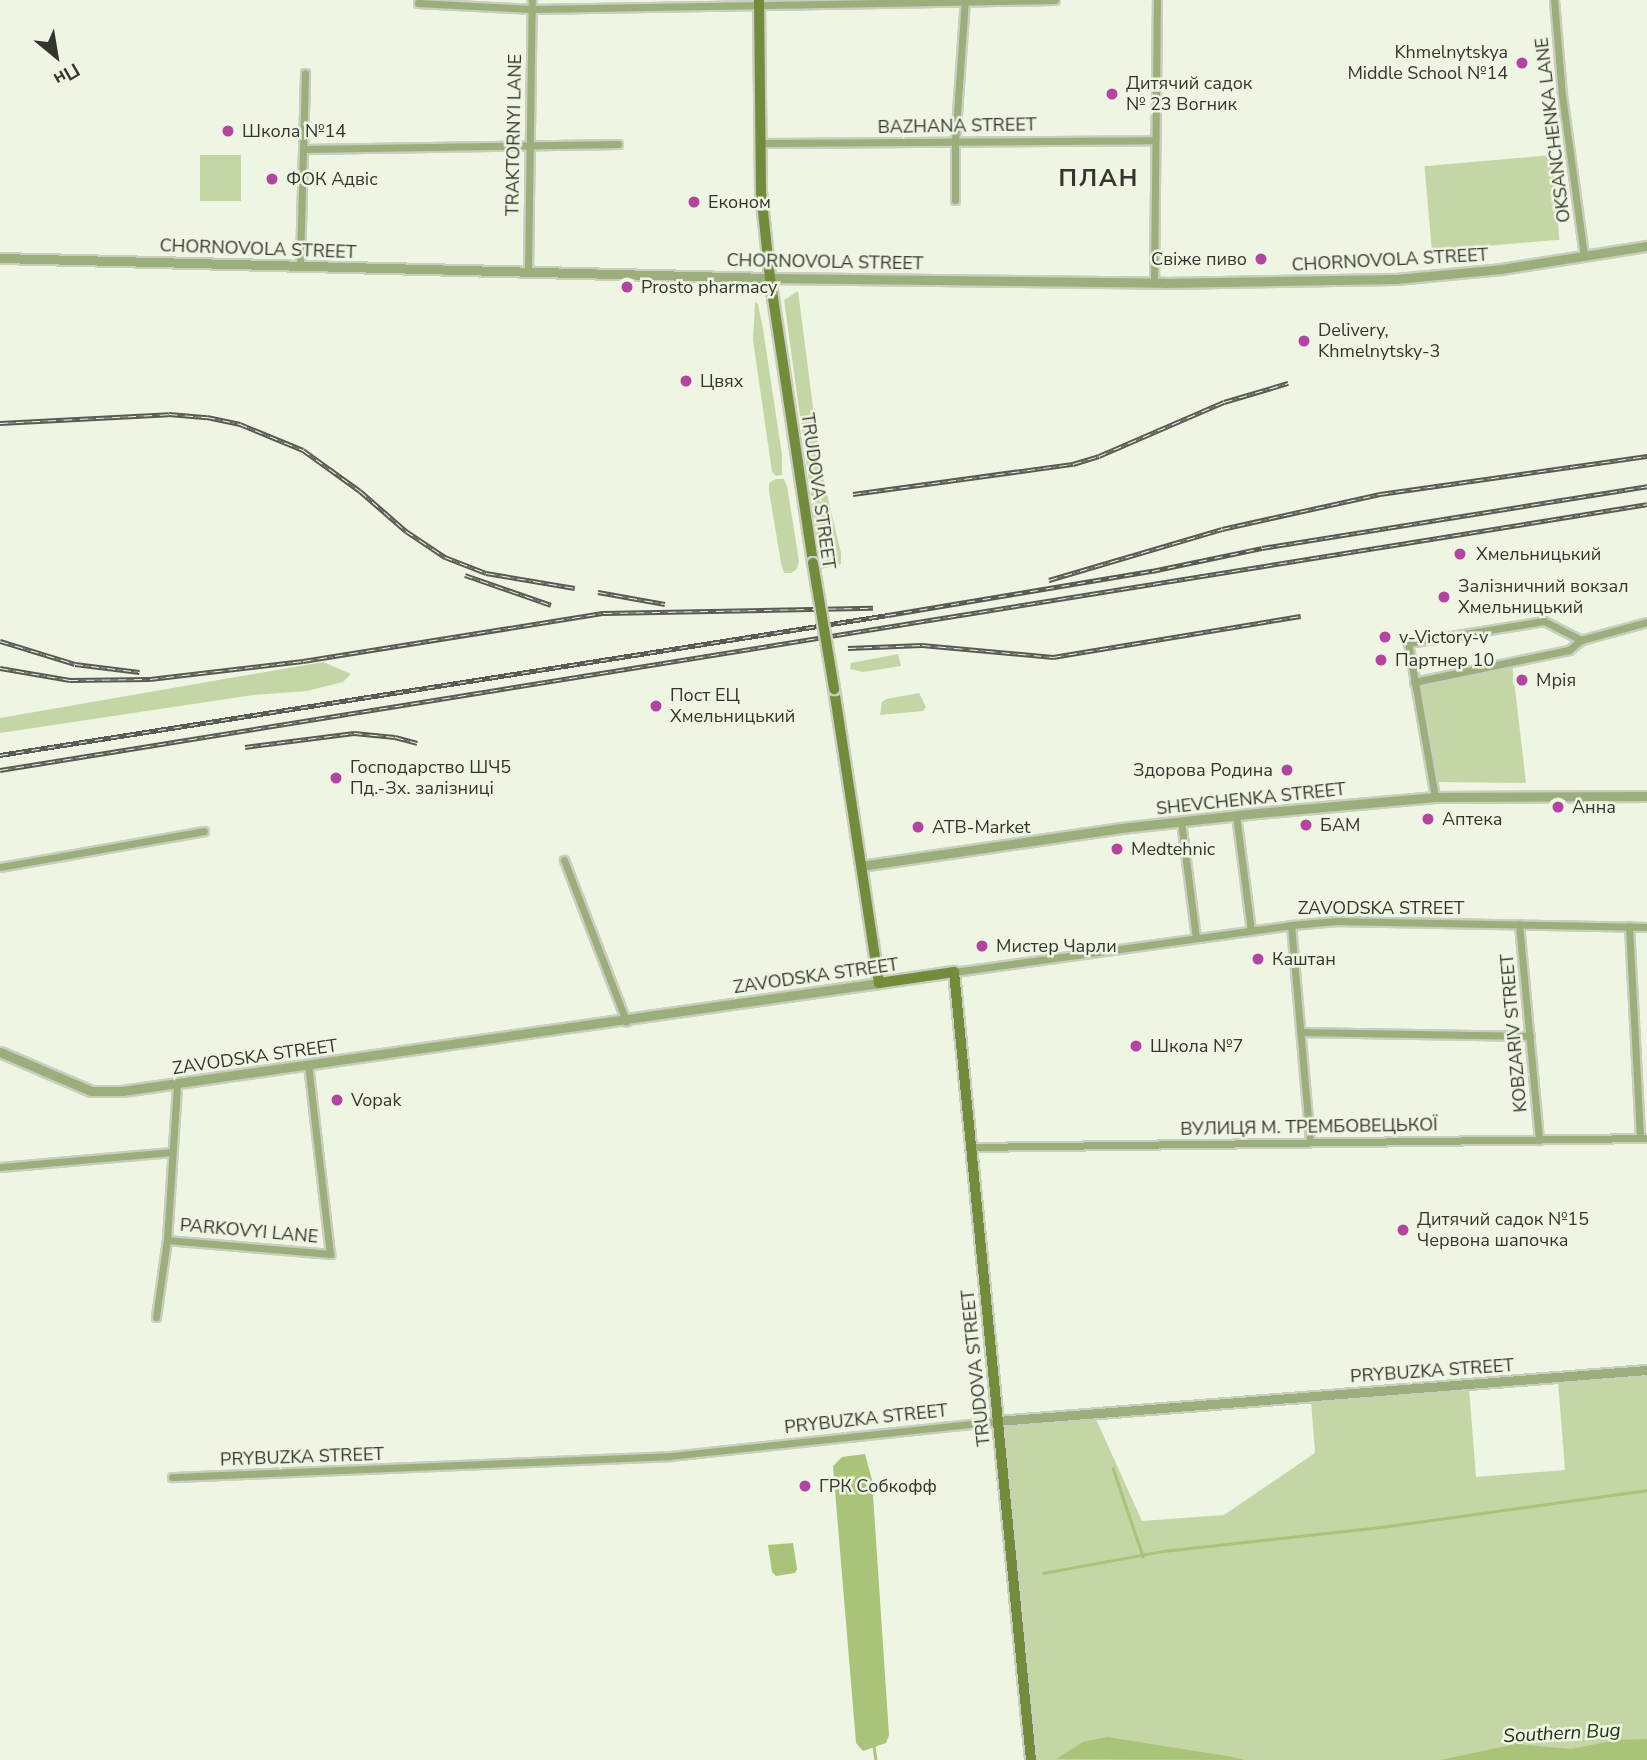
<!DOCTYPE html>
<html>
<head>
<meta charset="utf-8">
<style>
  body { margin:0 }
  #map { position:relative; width:1647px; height:1760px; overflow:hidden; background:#eef5e2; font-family:"Nunito Sans",sans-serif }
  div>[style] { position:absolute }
  .green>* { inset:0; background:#c4d6a5; transform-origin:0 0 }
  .water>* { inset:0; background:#a9c378 }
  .stream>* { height:2.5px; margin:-1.25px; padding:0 1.25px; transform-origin:1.25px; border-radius:1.25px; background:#a9c378 }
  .roads { filter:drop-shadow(2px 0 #c9cfbe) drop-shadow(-2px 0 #c9cfbe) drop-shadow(0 2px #c9cfbe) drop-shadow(0 -2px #c9cfbe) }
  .minor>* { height:7px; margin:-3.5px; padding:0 3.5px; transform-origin:3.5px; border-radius:3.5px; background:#9bae7b }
  .tertiary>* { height:9px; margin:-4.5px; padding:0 4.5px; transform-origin:4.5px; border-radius:4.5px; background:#9bae7b }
  .secondary>* { height:10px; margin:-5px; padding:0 5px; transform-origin:5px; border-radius:5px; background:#728c3c }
  .rail>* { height:5px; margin-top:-2.5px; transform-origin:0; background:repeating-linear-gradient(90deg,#eef5e2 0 8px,#575b51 0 16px); box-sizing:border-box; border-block:2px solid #575b51 }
  .bridges { filter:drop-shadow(2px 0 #c9cfbe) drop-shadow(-2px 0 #c9cfbe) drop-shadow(0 2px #c9cfbe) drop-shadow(0 -2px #c9cfbe) }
  .secondary-bridge>* { height:10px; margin:-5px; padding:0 5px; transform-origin:5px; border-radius:5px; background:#728c3c }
  .dots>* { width:19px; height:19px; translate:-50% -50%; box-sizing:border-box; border:4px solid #eef5e2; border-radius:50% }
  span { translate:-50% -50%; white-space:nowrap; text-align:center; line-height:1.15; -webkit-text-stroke:5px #eef5e2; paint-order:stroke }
  .poi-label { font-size:18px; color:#33362e }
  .right { translate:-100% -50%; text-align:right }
  .left { translate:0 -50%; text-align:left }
  .street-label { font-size:18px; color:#33362e }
  .water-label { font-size:19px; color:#263111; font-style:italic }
  .district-label { font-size:24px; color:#33362e; font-weight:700; letter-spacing:2px }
  .north { position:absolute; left:21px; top:21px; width:70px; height:70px; -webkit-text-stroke:5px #eef5e2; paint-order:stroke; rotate:150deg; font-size:19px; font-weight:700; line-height:28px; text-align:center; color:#33362e }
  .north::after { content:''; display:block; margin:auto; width:24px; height:32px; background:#33362e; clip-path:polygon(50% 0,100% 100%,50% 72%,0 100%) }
</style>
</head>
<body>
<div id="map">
  <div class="green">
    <div style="left:200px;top:155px;width:41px;height:46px"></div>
    <div style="left:1552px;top:155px;width:85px;height:128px;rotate:85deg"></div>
    <div style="clip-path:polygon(798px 291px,821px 469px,841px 553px,841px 564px,821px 569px,784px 300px)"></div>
    <div style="clip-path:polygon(755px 302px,758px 304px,763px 329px,782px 455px,782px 475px,776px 476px,772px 472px,753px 340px)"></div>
    <div style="clip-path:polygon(776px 479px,784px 479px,787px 486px,799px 561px,797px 569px,791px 573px,784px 573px,781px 563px,769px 491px,769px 483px)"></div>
    <div style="clip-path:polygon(898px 654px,901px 666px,863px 672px,850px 669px,851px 663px)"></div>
    <div style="clip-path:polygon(323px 662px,351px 674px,343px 682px,307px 691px,253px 695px,0 733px,0 718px)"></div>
    <div style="clip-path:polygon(1512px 663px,1526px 783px,1433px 782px,1414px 682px)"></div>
    <div style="clip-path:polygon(919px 693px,926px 707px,923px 711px,880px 715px,882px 702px,886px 699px)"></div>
    <div style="clip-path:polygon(1647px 1374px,1647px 1760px,1035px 1760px,1001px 1424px,1095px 1417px,1142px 1521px,1224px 1515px,1315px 1453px,1311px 1400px,1469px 1388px,1476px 1477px,1565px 1470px,1558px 1381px)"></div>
  </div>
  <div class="water">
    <div style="clip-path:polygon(865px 1454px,872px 1480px,889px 1735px,886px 1743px,863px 1751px,856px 1743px,833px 1466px,842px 1457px)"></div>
    <div style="clip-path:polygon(793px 1543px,797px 1569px,795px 1573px,776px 1576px,772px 1572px,768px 1545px)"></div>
    <div style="clip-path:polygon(1107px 1737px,1233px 1757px,1244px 1760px,1056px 1759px,1083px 1742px)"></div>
    <div style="clip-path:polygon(1647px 1739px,1647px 1760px,1440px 1760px,1516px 1744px,1571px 1749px,1617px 1740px)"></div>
  </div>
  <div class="stream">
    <div style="left:1113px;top:1468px;width:93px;rotate:71.2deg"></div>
    <div style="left:1043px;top:1573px;width:122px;rotate:-10.4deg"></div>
    <div style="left:1163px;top:1551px;width:219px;rotate:-6.3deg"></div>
    <div style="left:1381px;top:1527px;width:269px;rotate:-7.9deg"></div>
    <div style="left:874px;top:1746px;width:14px;rotate:82deg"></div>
  </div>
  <div class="roads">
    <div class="minor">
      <div style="left:1554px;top:0;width:95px;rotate:85.2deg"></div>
      <div style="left:1562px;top:95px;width:162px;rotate:82.2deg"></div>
      <div style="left:418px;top:3px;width:114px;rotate:3deg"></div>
      <div style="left:532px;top:9px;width:523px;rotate:-0.99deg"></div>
      <div style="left:759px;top:143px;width:396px;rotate:-0.4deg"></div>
      <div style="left:304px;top:149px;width:314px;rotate:-0.9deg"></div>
      <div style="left:955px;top:200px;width:58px;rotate:-90deg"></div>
      <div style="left:955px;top:142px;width:142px;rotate:-86deg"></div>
      <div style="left:300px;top:265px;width:192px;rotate:-88.5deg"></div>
      <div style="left:528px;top:272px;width:272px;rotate:-89.2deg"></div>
      <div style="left:1154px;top:283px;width:283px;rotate:-89.4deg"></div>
      <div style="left:1414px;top:682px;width:158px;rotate:-11.7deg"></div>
      <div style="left:1569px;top:650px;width:16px;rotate:-40deg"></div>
      <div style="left:1581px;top:640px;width:68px;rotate:-15.3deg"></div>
      <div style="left:1435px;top:797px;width:156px;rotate:-99.9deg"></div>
      <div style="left:1408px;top:643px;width:138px;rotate:-9.2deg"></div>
      <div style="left:1544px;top:621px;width:42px;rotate:27.2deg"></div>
      <div style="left:1236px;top:815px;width:116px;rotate:82.6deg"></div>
      <div style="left:1181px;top:821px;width:118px;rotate:82.7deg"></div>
      <div style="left:564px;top:860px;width:173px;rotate:68.9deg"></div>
      <div style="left:0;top:867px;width:207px;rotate:-10deg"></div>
      <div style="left:1519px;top:924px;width:217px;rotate:84.7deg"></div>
      <div style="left:1291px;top:925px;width:218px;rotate:85deg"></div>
      <div style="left:1629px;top:926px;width:212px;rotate:87deg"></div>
      <div style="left:954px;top:972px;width:340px;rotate:-7.9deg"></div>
      <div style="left:1291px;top:925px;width:46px;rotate:-5deg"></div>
      <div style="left:1337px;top:921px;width:310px;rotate:1.1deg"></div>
      <div style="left:1301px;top:1032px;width:229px;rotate:1deg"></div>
      <div style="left:971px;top:1147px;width:676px;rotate:-0.76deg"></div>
      <div style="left:0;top:1167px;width:172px;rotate:-5deg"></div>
      <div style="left:167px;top:1240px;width:164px;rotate:4.9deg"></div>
      <div style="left:330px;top:1254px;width:190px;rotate:-96.6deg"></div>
      <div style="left:156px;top:1317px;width:78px;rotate:-81.9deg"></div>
      <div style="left:167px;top:1240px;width:156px;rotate:-86.3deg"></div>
      <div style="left:172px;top:1477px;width:498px;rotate:-2.4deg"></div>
      <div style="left:670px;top:1456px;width:329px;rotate:-6.1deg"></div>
    </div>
    <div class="tertiary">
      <div style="left:0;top:258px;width:770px;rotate:1.49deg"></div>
      <div style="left:770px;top:278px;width:394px;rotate:0.7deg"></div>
      <div style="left:1164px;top:283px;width:232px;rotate:-1deg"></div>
      <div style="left:1396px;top:279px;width:105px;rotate:-5.4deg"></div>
      <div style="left:1501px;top:269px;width:148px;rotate:-9deg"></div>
      <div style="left:861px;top:866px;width:263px;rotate:-8.3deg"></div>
      <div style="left:1121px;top:828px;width:137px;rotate:-6.3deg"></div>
      <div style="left:1257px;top:813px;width:179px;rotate:-5.1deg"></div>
      <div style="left:1435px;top:797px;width:212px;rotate:-0.3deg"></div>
      <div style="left:0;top:1052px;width:99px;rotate:23.2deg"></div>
      <div style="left:91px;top:1091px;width:31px"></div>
      <div style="left:122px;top:1091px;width:765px;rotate:-8.12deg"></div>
      <div style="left:997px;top:1421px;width:652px;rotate:-4.49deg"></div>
    </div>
    <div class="secondary">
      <div style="left:759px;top:0;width:192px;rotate:89.4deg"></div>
      <div style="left:761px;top:192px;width:86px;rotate:84deg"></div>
      <div style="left:770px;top:278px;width:288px;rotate:81.4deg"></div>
      <div style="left:834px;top:689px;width:297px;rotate:81.3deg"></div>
      <div style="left:879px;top:983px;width:76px;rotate:-8.3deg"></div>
      <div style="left:954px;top:972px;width:792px;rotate:84.42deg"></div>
    </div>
  </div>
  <div class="rail">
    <div style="left:0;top:423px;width:169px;rotate:-3deg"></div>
    <div style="left:169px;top:414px;width:38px;rotate:5deg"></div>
    <div style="left:207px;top:417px;width:34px;rotate:12deg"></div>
    <div style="left:240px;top:424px;width:68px;rotate:22.4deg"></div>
    <div style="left:303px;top:450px;width:70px;rotate:35.7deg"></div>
    <div style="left:360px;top:491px;width:61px;rotate:41deg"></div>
    <div style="left:406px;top:531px;width:47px;rotate:33.7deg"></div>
    <div style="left:445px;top:557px;width:44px;rotate:21.3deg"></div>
    <div style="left:486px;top:573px;width:90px;rotate:9.6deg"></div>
    <div style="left:853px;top:494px;width:222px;rotate:-7.8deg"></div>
    <div style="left:1073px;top:464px;width:27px;rotate:-17deg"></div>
    <div style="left:1099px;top:456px;width:136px;rotate:-23.4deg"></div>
    <div style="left:1224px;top:402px;width:67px;rotate:-16.5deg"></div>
    <div style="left:465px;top:575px;width:91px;rotate:19.2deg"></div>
    <div style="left:1049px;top:580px;width:180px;rotate:-16.4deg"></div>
    <div style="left:1222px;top:529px;width:162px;rotate:-12.5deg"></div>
    <div style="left:1380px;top:494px;width:270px;rotate:-8.1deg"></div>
    <div style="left:598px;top:592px;width:68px;rotate:10.2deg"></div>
    <div style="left:0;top:641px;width:78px;rotate:17deg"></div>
    <div style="left:75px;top:664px;width:65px;rotate:7deg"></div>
    <div style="left:848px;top:648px;width:74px;rotate:-2.3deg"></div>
    <div style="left:922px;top:645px;width:132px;rotate:5.2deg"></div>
    <div style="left:1053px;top:657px;width:251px;rotate:-9.4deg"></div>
    <div style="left:0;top:668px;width:71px;rotate:9.7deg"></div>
    <div style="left:70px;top:680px;width:80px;rotate:-0.7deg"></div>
    <div style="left:150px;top:679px;width:154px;rotate:-6.7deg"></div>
    <div style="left:303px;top:661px;width:305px;rotate:-9.1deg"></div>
    <div style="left:604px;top:613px;width:269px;rotate:-1.1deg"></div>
    <div style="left:245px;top:747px;width:110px;rotate:-7.3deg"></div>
    <div style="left:354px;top:733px;width:41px;rotate:5.6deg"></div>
    <div style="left:395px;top:737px;width:23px;rotate:15deg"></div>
    <div style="left:0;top:755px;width:899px;rotate:-8.96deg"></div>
    <div style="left:888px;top:615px;width:268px;rotate:-9.5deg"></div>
    <div style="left:1152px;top:571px;width:112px;rotate:-11.8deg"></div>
    <div style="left:1262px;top:548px;width:390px;rotate:-9.1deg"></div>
    <div style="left:0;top:770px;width:1668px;rotate:-9.17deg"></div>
  </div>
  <div class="bridges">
    <div class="secondary-bridge">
      <div style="left:813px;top:563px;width:128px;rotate:80.5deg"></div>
    </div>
  </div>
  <div class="dots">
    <div style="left:1522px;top:63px;background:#b344a1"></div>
    <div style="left:1112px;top:94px;background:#b344a1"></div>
    <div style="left:228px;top:131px;background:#b344a1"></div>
    <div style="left:272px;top:179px;background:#b344a1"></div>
    <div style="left:694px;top:202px;background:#b344a1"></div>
    <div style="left:1261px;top:259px;background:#b344a1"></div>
    <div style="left:627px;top:287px;background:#b344a1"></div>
    <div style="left:1304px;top:341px;background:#b344a1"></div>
    <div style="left:686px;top:381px;background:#b344a1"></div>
    <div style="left:1460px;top:554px;background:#b344a1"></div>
    <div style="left:1444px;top:597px;background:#b344a1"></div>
    <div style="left:1385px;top:637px;background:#b344a1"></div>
    <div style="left:1381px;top:660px;background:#b344a1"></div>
    <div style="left:1522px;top:680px;background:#b344a1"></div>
    <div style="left:656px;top:706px;background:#b344a1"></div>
    <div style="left:1287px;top:770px;background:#b344a1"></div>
    <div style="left:336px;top:778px;background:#b344a1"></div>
    <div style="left:1558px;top:807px;background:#b344a1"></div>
    <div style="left:1428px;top:819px;background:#b344a1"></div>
    <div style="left:1306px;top:825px;background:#b344a1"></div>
    <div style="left:918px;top:827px;background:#b344a1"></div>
    <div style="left:1117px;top:849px;background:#b344a1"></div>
    <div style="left:982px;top:946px;background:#b344a1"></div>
    <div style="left:1258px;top:959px;background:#b344a1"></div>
    <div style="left:1136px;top:1046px;background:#b344a1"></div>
    <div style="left:337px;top:1100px;background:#b344a1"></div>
    <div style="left:1403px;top:1230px;background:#b344a1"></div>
    <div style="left:805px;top:1486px;background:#b344a1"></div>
  </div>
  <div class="poi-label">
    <span class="right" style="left:1508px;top:63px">Khmelnytskya<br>Middle School №14</span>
    <span class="left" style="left:1126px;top:94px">Дитячий садок<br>№ 23 Вогник</span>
    <span class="left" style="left:242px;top:131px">Школа №14</span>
    <span class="left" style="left:286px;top:179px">ФОК Адвіс</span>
    <span class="left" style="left:708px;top:202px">Економ</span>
    <span class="right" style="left:1247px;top:259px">Свіже пиво</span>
    <span class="left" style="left:641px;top:287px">Prosto pharmacy</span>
    <span class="left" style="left:1318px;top:341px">Delivery,<br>Khmelnytsky-3</span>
    <span class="left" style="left:700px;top:381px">Цвях</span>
    <span class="left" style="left:1476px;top:554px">Хмельницький</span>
    <span class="left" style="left:1458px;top:597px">Залізничний вокзал<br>Хмельницький</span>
    <span class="left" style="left:1399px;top:637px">v-Victory-v</span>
    <span class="left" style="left:1395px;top:660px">Партнер 10</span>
    <span class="left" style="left:1536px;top:680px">Мрія</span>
    <span class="left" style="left:670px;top:706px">Пост ЕЦ<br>Хмельницький</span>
    <span class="left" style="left:350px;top:778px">Господарство ШЧ5<br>Пд.-Зх. залізниці</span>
    <span class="right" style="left:1273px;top:770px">Здорова Родина</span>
    <span class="left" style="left:1572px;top:807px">Анна</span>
    <span class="left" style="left:1442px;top:819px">Аптека</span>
    <span class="left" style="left:1320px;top:825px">БАМ</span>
    <span class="left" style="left:932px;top:827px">ATB-Market</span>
    <span class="left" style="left:1131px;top:849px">Medtehnic</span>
    <span class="left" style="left:996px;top:946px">Мистер Чарли</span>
    <span class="left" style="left:1272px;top:959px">Каштан</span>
    <span class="left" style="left:1150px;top:1046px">Школа №7</span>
    <span class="left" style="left:351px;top:1100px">Vopak</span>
    <span class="left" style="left:1417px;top:1230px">Дитячий садок №15<br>Червона шапочка</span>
    <span class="left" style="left:819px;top:1486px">ГРК Собкофф</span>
  </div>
  <div class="street-label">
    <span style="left:957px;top:126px;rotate:-1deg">BAZHANA STREET</span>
    <span style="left:1553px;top:130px;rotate:-97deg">OKSANCHENKA LANE</span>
    <span style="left:514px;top:135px;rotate:-89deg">TRAKTORNYI LANE</span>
    <span style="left:258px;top:249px;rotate:2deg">CHORNOVOLA STREET</span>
    <span style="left:1390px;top:260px;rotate:-3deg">CHORNOVOLA STREET</span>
    <span style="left:825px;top:262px;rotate:1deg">CHORNOVOLA STREET</span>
    <span style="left:818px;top:491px;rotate:82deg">TRUDOVA STREET</span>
    <span style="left:1251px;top:799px;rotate:-6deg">SHEVCHENKA STREET</span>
    <span style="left:1381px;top:908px">ZAVODSKA STREET</span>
    <span style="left:816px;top:976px;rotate:-8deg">ZAVODSKA STREET</span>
    <span style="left:1514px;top:1033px;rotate:-95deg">KOBZARIV STREET</span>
    <span style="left:255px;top:1057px;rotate:-8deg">ZAVODSKA STREET</span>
    <span style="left:1309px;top:1127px;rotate:-1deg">ВУЛИЦЯ М. ТРЕМБОВЕЦЬКОЇ</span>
    <span style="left:249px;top:1231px;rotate:5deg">PARKOVYI LANE</span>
    <span style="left:976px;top:1368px;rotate:-96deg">TRUDOVA STREET</span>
    <span style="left:1432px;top:1371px;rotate:-4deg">PRYBUZKA STREET</span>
    <span style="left:866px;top:1419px;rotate:-6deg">PRYBUZKA STREET</span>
    <span style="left:302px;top:1457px;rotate:-2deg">PRYBUZKA STREET</span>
  </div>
  <div class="water-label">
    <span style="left:1562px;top:1734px;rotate:-3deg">Southern Bug</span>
  </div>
  <div class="district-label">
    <span style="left:1099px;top:179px">ПЛАН</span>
  </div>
  <div class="north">Пн</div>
</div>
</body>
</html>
